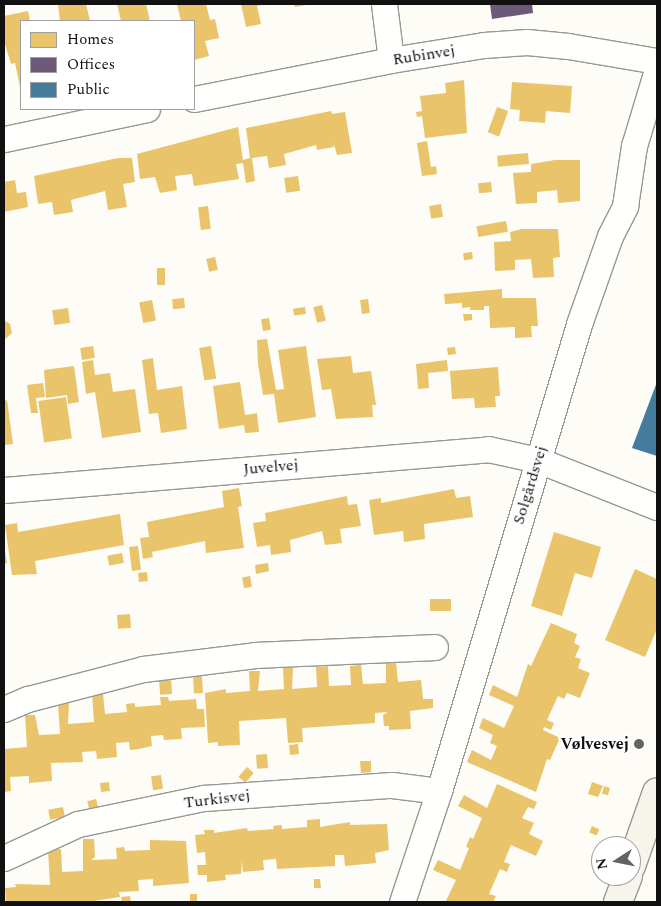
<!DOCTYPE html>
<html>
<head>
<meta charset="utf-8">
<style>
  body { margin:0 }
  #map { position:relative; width:661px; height:906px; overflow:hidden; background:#fdfcf7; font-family:Spectral,serif }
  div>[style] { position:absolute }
  .homes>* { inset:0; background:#e9c46a; transform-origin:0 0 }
  .offices>* { inset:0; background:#6d597a }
  .public>* { inset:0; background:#457b9d }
  .roads { filter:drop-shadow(1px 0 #979795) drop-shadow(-1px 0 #979795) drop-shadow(0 1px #979795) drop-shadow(0 -1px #979795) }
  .street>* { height:25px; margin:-12.5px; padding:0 12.5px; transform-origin:12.5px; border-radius:12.5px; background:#fffffe }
  .secondary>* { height:28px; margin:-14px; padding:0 14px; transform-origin:14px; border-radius:14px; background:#f6f4eb }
  .dots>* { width:14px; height:14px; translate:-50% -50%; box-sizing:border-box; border:2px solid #fff; border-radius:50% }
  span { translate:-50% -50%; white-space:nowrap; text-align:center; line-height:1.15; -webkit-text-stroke:5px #fff; paint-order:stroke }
  .street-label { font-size:16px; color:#111 }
  .poi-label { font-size:16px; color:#111; font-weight:700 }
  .right { translate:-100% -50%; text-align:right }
  .frame { position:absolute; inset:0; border:5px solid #111; pointer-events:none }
  .legend { position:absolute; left:20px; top:20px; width:175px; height:90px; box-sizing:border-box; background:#fff; border:1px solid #a0a0a0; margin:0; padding:6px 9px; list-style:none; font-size:15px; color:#111 }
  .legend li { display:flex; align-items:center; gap:10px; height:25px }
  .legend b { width:25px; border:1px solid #a0a0a0 }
  .north { position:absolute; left:591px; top:836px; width:50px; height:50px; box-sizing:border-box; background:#fff; border:1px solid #a0a0a0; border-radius:50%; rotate:259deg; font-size:14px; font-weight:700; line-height:20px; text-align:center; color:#111 }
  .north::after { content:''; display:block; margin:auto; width:18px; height:22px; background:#646362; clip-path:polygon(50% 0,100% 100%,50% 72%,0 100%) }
</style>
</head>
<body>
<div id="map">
  <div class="homes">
    <div style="clip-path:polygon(58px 4px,86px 4px,90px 21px,60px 21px)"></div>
    <div style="clip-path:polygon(117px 4px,146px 4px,150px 21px,121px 21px)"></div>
    <div style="clip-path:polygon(177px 4px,206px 4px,210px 20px,215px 19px,219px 38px,205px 41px,209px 56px,194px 60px,194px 21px,181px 21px)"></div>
    <div style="clip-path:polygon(241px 4px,265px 4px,257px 6px,261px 24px,246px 27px)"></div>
    <div style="clip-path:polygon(294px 4px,306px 4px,306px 5px,295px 7px)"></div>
    <div style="clip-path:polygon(28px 11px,30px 21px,21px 21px,20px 87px,15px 63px,11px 64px,4px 41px,4px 16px)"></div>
    <div style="clip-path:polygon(464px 80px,467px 133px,425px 138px,422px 116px,417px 117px,416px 112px,422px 111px,420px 96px,446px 93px,445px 83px)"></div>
    <div style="clip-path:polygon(512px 82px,572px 86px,570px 113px,546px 111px,545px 123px,519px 121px,520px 110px,510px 109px)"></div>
    <div style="left:497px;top:107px;width:12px;height:27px;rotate:20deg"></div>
    <div style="clip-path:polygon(331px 111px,332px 114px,345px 112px,352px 153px,337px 155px,333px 141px,334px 147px,317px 150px,316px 145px,284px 154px,286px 165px,269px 168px,267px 156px,252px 158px,255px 181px,246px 183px,243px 163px,236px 164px,239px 179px,194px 186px,192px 174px,175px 176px,177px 190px,160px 193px,155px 177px,140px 179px,137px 154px,238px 127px,243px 160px,250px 158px,246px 128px)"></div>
    <div style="clip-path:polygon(427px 141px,431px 167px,436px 166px,437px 174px,422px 176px,417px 143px)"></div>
    <div style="left:528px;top:153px;width:11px;height:31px;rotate:85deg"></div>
    <div style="clip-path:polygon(118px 158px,132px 158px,135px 182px,123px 184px,127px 207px,108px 210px,105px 191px,71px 200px,73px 212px,54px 215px,52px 202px,38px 204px,34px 176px)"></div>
    <div style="clip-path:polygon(555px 160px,580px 160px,580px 201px,558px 203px,557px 190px,537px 192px,537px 203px,516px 204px,513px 173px,531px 172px,531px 164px)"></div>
    <div style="left:298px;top:176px;width:15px;height:14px;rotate:82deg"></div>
    <div style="clip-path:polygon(15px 180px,17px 193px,26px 192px,28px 207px,4px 212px,4px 182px)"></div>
    <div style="left:491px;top:182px;width:10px;height:13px;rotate:84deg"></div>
    <div style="left:441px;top:204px;width:13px;height:12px;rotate:81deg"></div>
    <div style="left:208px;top:206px;width:23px;height:10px;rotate:83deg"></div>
    <div style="left:506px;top:221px;width:11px;height:30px;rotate:80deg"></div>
    <div style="clip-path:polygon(522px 229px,558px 229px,560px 257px,553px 258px,554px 277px,533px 278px,531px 259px,515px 260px,515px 270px,495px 271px,494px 242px,511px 241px,510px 232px)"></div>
    <div style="left:472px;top:252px;width:7px;height:9px;rotate:82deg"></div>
    <div style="left:215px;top:257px;width:13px;height:9px;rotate:77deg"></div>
    <div style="left:157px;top:268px;width:8px;height:17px"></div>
    <div style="clip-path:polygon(502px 289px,502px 298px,536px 298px,538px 326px,531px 326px,532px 337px,515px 338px,515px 327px,490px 328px,489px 306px,484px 306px,484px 310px,470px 310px,470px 307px,462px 308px,462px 303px,445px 304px,444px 294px)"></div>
    <div style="left:184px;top:298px;width:10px;height:12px;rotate:84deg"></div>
    <div style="left:368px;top:299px;width:14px;height:8px;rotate:82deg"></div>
    <div style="left:152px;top:300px;width:21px;height:13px;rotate:79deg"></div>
    <div style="left:322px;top:305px;width:16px;height:9px;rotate:76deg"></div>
    <div style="left:305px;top:307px;width:7px;height:12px;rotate:82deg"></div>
    <div style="left:68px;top:308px;width:15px;height:16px;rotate:82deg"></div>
    <div style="clip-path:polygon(463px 314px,472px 314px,472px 320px,464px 321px)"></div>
    <div style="left:269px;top:318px;width:12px;height:8px;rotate:81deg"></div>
    <div style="clip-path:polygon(4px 320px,10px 324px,12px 333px,4px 340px)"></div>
    <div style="clip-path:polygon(267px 339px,276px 390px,284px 389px,278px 350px,306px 346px,316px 417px,278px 423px,274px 394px,263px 395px,258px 364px,257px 340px)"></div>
    <div style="left:93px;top:346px;width:12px;height:13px;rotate:81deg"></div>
    <div style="left:211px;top:346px;width:33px;height:12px;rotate:81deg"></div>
    <div style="left:455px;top:347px;width:7px;height:8px;rotate:82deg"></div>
    <div style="clip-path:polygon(351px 356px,353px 373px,371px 371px,376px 405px,372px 405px,373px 417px,336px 419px,331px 389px,322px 390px,317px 359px)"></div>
    <div style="clip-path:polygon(153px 358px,157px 390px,182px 386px,187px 429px,161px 433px,158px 413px,149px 414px,142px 360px)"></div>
    <div style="clip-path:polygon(93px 360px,95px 375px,110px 373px,113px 392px,135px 389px,141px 432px,102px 438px,95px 392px,86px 394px,82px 362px)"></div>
    <div style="clip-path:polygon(447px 360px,448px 371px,428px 373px,429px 388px,418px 389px,416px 364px)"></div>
    <div style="clip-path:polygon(74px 366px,79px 402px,68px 404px,67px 395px,46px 398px,44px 370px)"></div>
    <div style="clip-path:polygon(498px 367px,500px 396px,495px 396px,496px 407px,475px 408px,474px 398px,452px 399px,450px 371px)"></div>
    <div style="clip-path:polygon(240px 382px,245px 415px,257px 413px,259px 432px,245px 433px,244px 425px,219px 429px,213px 386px)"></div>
    <div style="clip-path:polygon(43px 383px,45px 397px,36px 398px,38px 413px,31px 413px,27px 385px)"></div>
    <div style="left:66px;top:397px;width:42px;height:28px;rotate:82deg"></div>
    <div style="clip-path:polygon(7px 400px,13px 444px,4px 445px,4px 401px)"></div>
    <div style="clip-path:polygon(239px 488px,242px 506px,238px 507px,244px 548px,206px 553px,205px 541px,152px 552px,153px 557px,143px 559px,140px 538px,149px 537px,147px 522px,224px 507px,222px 491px)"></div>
    <div style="clip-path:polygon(454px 489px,456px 498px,470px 496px,473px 517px,424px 524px,425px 539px,404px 542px,403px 531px,374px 535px,369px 500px,381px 498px,381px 503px)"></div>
    <div style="clip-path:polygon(347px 496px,348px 505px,357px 504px,361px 526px,340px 529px,342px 543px,325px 545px,322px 531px,290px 540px,291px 552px,271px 555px,270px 545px,257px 547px,253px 523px,266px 521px,265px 513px)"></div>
    <div style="clip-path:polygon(120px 514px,124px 545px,35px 561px,37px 574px,12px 575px,5px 525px,17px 523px,18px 532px)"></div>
    <div style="clip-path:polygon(554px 532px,601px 547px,592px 578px,575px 573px,562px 616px,531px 606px)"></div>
    <div style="clip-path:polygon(4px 546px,7px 563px,4px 564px)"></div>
    <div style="left:138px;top:546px;width:24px;height:9px;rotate:83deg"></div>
    <div style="left:122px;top:553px;width:10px;height:15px;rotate:79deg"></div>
    <div style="clip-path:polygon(268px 563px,269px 571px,256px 574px,255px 565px)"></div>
    <div style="clip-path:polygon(635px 569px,657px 579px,657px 629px,645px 657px,605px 640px)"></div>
    <div style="left:147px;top:572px;width:9px;height:9px;rotate:84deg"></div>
    <div style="left:250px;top:576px;width:11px;height:8px;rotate:80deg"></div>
    <div style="left:451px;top:599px;width:12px;height:21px;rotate:90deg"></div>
    <div style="left:130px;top:614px;width:14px;height:13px;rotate:86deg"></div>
    <div style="clip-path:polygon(551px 623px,577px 634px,574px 643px,580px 646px,575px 657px,581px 659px,578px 668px,590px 673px,580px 698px,567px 693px,564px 699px,558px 696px,547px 720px,554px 723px,551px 730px,544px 727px,543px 730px,560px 738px,550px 760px,547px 759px,536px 792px,467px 762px,472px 750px,491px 760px,497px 746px,490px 743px,493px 735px,479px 728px,483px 718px,504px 728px,514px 706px,489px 695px,493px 685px,517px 697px,528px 664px,531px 666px)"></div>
    <div style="clip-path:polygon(396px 662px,398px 682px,421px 680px,423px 699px,433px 699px,433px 708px,410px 711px,411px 729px,389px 730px,389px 726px,384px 726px,383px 715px,388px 712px,375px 713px,375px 723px,302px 728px,303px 742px,288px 743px,286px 718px,239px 721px,240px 745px,218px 746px,218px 742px,208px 743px,205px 693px,226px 689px,226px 693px,250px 691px,249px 671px,260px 671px,258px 691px,284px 689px,283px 668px,293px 668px,292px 689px,317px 687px,316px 667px,328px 666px,329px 686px,351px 685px,350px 666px,361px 665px,363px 684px,386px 683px,386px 663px)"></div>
    <div style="left:202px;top:675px;width:18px;height:9px;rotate:87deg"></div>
    <div style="left:171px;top:678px;width:16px;height:12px;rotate:86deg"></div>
    <div style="clip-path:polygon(92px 693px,103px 693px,105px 714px,127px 712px,126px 704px,135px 703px,135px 707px,161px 705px,160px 697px,168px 697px,169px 701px,196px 699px,197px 709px,204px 709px,205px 727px,181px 728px,182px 739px,164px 740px,163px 735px,151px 736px,152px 746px,139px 749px,130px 750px,129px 742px,116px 743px,117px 757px,97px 759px,96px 751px,82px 752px,83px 762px,51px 763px,52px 781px,29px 783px,29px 776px,10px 777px,11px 791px,4px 792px,4px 749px,27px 747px,25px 715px,35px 715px,39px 735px,60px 734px,58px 704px,69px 703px,68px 724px,94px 722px)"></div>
    <div style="left:298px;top:744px;width:10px;height:9px;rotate:84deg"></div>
    <div style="left:267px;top:754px;width:14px;height:11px;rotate:86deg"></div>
    <div style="clip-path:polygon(360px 761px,371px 761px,371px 772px,361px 773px)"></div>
    <div style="left:247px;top:767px;width:9px;height:13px;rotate:41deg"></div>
    <div style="left:161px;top:775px;width:14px;height:10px;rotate:82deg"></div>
    <div style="left:109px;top:782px;width:9px;height:9px;rotate:84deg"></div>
    <div style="clip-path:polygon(592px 782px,603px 786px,598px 797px,588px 794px)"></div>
    <div style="clip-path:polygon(497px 784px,537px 802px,534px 809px,528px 807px,522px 818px,534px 823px,529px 834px,543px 841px,536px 856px,511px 845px,504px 862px,510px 864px,507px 872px,500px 869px,489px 894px,496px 896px,493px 902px,442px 902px,446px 901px,456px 880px,433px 870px,438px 860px,460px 870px,469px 848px,466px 847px,470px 837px,473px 839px,482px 818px,458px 806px,464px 795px,487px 808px)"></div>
    <div style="clip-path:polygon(604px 786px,610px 788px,608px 795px,602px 794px)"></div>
    <div style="left:96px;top:799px;width:8px;height:9px;rotate:76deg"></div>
    <div style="left:63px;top:807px;width:10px;height:15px;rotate:79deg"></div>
    <div style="clip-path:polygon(320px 819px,320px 827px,350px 822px,350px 825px,387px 824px,389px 850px,375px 853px,376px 863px,345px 866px,344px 855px,335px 855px,335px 866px,277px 869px,276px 859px,263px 860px,264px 870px,243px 872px,242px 861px,241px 874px,225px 875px,226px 880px,207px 882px,207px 875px,198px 875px,197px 865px,206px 865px,205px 852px,197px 853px,195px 835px,205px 834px,204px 830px,214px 830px,214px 833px,247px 828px,248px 831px,274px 829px,273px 826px,282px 825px,282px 829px,307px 827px,307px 820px)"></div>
    <div style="left:592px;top:826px;width:8px;height:7px;rotate:23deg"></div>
    <div style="clip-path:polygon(83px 839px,94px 839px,95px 857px,91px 860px,117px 859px,116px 848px,124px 847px,125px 851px,150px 850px,150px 840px,186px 841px,189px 883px,153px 886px,153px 879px,138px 880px,139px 891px,119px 892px,120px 897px,87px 902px,6px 902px,5px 888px,16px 887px,15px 884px,50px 885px,48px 850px,61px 849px,62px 872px,83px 871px)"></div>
    <div style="clip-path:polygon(314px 879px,320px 879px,321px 888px,314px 888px)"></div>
    <div style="left:190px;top:894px;width:7px;height:8px"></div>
    <div style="clip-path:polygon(130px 896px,131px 902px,122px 902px,121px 897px)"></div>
  </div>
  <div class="offices">
    <div style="clip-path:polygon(490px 4px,532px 4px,533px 13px,492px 19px)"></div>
  </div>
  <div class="public">
    <div style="clip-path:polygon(657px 382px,657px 456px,632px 448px)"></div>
  </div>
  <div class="roads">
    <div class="street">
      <div style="left:384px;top:4px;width:56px;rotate:82.9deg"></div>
      <div style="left:194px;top:99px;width:201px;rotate:-11.2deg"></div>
      <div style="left:391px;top:60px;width:94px;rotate:-9.2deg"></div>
      <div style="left:484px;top:45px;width:43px;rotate:-4deg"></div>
      <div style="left:527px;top:42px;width:41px;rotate:5.6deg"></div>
      <div style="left:568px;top:46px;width:90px;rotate:9.6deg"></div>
      <div style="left:4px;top:139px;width:146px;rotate:-11.8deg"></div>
      <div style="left:4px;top:490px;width:486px;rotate:-4.8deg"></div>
      <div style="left:488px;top:449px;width:51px;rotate:12.4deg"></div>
      <div style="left:538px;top:460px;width:128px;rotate:21.6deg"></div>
      <div style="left:4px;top:709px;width:26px;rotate:-23deg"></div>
      <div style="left:28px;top:699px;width:119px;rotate:-14.6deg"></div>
      <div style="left:143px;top:669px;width:113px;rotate:-7.1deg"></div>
      <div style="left:255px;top:655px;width:180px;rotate:-2.5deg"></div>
      <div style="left:4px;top:858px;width:81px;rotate:-24.7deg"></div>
      <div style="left:78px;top:824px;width:129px;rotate:-11.7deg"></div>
      <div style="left:204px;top:798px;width:188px;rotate:-4deg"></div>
      <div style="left:392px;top:785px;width:47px;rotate:7.3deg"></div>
      <div style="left:402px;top:902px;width:117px;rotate:-71.6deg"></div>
      <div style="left:439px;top:791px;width:488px;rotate:-73.3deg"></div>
      <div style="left:579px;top:324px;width:93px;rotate:-70.6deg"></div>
      <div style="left:610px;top:236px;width:34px;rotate:-63deg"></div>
      <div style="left:625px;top:206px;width:61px;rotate:-81.5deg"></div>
      <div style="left:634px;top:146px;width:79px;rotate:-73.2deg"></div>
    </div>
    <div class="secondary">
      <div style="left:631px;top:866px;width:78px;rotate:-70.6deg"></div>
      <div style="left:618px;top:902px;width:28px;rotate:-69deg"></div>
    </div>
  </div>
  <div class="dots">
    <div style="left:639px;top:744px;background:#646362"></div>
  </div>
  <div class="street-label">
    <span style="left:424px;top:55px;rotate:-9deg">Rubinvej</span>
    <span style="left:271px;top:467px;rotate:-5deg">Juvelvej</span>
    <span style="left:530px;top:485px;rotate:-73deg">Solgårdsvej</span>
    <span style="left:217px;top:799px;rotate:-7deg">Turkisvej</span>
  </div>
  <div class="poi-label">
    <span class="right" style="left:629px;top:744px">Vølvesvej</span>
  </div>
  <div class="frame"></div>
  <ul class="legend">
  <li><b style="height:14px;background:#e9c46a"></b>Homes</li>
  <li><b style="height:14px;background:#6d597a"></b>Offices</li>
  <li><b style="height:14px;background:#457b9d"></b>Public</li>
  </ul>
  <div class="north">N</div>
</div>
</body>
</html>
